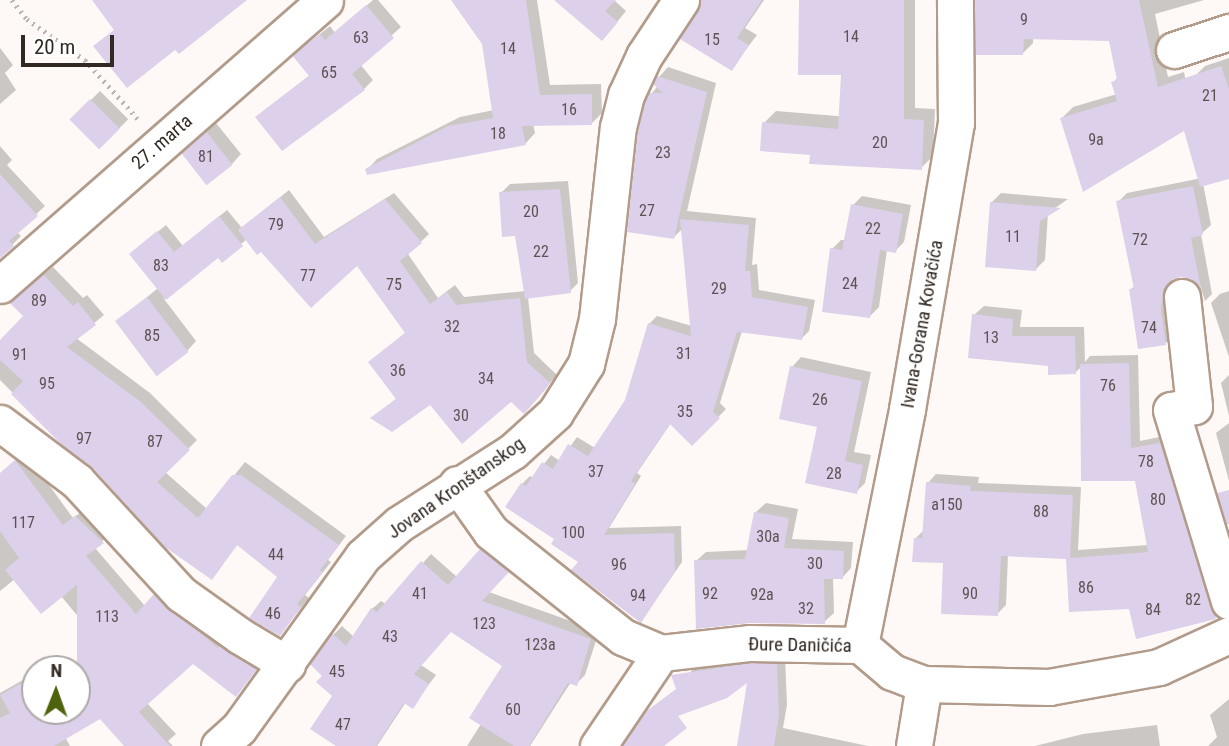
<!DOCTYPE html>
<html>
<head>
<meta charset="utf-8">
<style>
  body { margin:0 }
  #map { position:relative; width:1229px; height:746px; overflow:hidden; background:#fef9f6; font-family:"Roboto Condensed",sans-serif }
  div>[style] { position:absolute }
  .shadow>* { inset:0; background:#0003; transform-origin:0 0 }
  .building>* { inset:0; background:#dcd0ea; transform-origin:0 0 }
  .path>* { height:4.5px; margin-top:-2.25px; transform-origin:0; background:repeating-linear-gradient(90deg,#bab4b0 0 2px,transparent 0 7px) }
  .roads { filter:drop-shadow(2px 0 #b29b8a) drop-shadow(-2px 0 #b29b8a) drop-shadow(0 2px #b29b8a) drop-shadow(0 -2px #b29b8a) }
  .minor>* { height:35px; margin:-17.5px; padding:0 17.5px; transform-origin:17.5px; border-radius:17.5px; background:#fff }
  span { translate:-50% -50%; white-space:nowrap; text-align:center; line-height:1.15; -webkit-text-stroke:5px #fff; paint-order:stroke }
  .number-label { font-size:16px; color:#5c5354 }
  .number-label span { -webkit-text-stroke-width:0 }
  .street-label { font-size:19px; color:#322922 }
  .north { position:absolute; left:21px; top:655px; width:70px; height:70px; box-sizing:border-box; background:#fff; border:2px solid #ada9a7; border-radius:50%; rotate:1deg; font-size:19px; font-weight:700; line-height:28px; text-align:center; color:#322922 }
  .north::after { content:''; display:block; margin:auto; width:24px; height:32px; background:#4e630d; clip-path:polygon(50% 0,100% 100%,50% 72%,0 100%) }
  .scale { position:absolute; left:21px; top:35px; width:93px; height:32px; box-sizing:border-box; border:4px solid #322922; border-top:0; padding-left:9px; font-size:21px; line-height:24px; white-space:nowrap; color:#322922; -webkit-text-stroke:5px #fff; paint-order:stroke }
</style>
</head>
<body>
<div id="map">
  <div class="shadow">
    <div style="clip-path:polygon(373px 0,378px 0,401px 27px,360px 64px,373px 80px,364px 89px,266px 109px,310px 75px,304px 47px,330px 26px,335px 33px)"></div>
    <div style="clip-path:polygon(454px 0,537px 0,550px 85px,601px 84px,602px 113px,592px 123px,533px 124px,535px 133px,525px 144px,367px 170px,377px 159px,460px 117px,494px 110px,484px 44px)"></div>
    <div style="clip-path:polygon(556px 0,614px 0,626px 11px,612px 28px)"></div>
    <div style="clip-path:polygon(702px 0,764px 0,745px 28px,757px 35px,731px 69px,699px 12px)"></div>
    <div style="clip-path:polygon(859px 0,915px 0,915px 108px,935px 109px,933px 156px,921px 168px,812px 153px,764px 123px,776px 111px,849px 117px)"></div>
    <div style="clip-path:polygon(977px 0,1204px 0,1155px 14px,1168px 77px,1184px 72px,1193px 120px,1062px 118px,1073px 107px,1117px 94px,1113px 83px,1118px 77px,1110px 39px,1033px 38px,1033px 43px,1022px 54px)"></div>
    <div style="clip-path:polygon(0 48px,13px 65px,5px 73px,16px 90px,0 104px)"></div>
    <div style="clip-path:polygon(1229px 58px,1229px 118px,1196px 75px,1205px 66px)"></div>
    <div style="clip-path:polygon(668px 67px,716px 83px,687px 211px,756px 218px,752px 265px,757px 264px,759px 290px,815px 300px,809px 331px,802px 338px,742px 331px,720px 403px,726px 409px,692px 444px,671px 423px,637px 473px,641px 476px,609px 528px,681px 526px,682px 562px,641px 621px,556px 538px,522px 484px,530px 476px,533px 478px,551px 455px,560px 461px,577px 437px,595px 448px,626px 401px,649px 324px,657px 316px,692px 326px,683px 228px,674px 237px,651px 94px,658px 86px,659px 77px)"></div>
    <div style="left:100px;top:91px;width:40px;height:40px;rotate:45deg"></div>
    <div style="clip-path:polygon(216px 123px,241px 154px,232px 164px,193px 143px)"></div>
    <div style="clip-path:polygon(0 146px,12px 160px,7px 165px,45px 206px,17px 232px,21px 236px,0 257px)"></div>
    <div style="clip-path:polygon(1202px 178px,1211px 225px,1201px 234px,1212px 294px,1205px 301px,1200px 285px,1191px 277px,1180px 275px,1172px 279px,1169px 301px,1174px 335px,1166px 343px,1130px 290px,1135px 286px,1118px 202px,1127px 193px)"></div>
    <div style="clip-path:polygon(568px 181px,578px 283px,570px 291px,528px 297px,534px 353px,557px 375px,532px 403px,511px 399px,430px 403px,373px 418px,398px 397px,370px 362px,406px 332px,358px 263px,247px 239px,222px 260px,218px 255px,164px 299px,196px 341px,187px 351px,118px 321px,158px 288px,139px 247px,166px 225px,183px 246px,227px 210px,242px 228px,289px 190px,324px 237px,394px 193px,429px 234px,408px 254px,438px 298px,455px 285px,464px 297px,526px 291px,517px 234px,501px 193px,510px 184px)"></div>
    <div style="clip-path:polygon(1001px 193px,1068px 199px,1048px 213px,1045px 260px,1036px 269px,991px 203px)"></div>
    <div style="clip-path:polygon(862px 196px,911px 205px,904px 242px,895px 251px,887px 250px,879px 307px,870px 316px,832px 249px,841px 240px,846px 240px,853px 205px)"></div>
    <div style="clip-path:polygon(53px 267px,83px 298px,87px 295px,104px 315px,76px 338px,150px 393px,197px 440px,165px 472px,207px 509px,245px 462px,346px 536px,328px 560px,331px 562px,305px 595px,309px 598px,280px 634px,279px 577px,238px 544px,211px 578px,93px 466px,62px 442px,0 380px,0 343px,25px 316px,20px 294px)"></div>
    <div style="clip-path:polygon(1229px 291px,1229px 357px,1211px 303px,1220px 294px)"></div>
    <div style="clip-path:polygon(984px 306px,1022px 310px,1020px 327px,1084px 327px,1085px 362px,1090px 356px,1138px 355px,1140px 441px,1169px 435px,1224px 609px,1215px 617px,1131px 608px,1068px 557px,1008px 555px,1006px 605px,997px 614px,945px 562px,916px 538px,924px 530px,928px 483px,936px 474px,979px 477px,978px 483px,1081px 487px,1078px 550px,1148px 545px,1137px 479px,1082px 366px,1075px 373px,1050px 365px,974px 315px)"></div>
    <div style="clip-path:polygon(801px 357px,871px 372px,854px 452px,871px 455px,865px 483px,856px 492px,792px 367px)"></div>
    <div style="clip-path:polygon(1229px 375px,1229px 416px,1221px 383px)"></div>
    <div style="clip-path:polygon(1229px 423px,1229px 481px,1216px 433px)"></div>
    <div style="clip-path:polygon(25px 452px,73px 518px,85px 509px,111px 533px,95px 548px,145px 606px,164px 587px,264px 660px,236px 695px,193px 662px,147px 703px,176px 734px,168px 741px,173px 746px,126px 746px,100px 717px,65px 737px,70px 746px,0 746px,0 693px,30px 676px,35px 686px,35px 711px,77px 711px,77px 677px,111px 656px,61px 596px,15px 579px,0 591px,0 474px)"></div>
    <div style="clip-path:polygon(766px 503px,798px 509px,792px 539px,853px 542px,851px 568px,842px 578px,833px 577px,834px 613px,824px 622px,696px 561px,706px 552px,749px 550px,756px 512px)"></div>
    <div style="clip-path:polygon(490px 541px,516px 562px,489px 592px,599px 631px,585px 675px,576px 684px,571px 682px,530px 746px,467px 746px,481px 724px,504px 665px,451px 630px,421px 665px,436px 675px,412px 707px,406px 702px,377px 746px,340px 746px,334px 695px,325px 676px,333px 635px,342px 626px,354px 637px,372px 609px,381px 601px,386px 604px,431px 554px,457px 577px)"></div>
    <div style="clip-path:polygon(785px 656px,787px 705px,783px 728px,868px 746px,739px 746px,749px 679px,680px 713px,691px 671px,699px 662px)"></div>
    <div style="clip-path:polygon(1229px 699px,1229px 746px,1208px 746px,1217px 737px,1210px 715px)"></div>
    <div style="clip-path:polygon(1157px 725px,1160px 746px,1035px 746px,1083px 734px)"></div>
  </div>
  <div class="building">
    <div style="clip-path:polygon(92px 0,247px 0,179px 54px,175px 50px,127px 88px,93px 46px,114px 30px)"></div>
    <div style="clip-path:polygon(451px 0,526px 0,540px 95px,592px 94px,592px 125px,522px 126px,526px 145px,367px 175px,365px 169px,448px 126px,493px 118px,482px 44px)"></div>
    <div style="clip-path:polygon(554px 0,616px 0,605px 11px,618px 22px,602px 41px)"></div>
    <div style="clip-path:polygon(701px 0,762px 0,737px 38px,749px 45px,732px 71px,680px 39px,698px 11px)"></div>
    <div style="clip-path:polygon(799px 0,904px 0,904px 119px,924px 120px,922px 170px,809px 164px,810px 155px,760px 151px,762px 122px,838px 129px,841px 75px,798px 75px)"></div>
    <div style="clip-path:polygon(975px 0,1139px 0,1158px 87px,1221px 66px,1229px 89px,1229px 179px,1200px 187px,1184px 131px,1083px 192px,1060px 118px,1117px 101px,1111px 82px,1117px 80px,1109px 41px,1024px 39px,1023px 55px,976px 55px)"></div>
    <div style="clip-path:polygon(366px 5px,394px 38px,352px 74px,365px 90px,282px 151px,255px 117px,309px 76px,292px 55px,320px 34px,325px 40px)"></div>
    <div style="clip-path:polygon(657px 76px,707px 92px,674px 239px,627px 232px,638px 131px,645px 102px,649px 93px,663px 93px,653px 84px)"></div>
    <div style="left:90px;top:99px;width:42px;height:29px;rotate:45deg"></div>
    <div style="left:206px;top:131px;width:43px;height:33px;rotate:52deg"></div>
    <div style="clip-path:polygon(0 174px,38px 216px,9px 241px,14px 246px,0 258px)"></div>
    <div style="clip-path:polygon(1193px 186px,1203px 235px,1191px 238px,1204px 304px,1199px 286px,1191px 279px,1180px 277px,1171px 280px,1163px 290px,1161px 311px,1166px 345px,1138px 349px,1129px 289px,1134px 289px,1116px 201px)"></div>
    <div style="clip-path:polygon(560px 189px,571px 293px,525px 299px,515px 236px,502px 237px,499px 192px)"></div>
    <div style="clip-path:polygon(280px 197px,315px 244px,385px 199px,422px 243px,400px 261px,430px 304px,447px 292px,456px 305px,520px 298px,527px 362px,550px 383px,546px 389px,524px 414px,511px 402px,462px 444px,430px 405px,392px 432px,370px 418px,396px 399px,368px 362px,405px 333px,357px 266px,311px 308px,261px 252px,257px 255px,238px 230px)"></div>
    <div style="clip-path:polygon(990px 202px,1061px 208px,1040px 221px,1036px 271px,985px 267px)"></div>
    <div style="clip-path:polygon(851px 204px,903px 214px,896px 253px,880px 250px,870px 318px,822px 312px,830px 248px,842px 250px)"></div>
    <div style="clip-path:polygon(219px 216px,243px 246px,222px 263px,218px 258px,166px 300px,129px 254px,157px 231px,174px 252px)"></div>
    <div style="clip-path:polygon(680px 219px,749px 225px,745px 271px,750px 271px,752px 297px,808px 307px,802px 340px,737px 332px,713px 412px,720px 418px,692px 446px,670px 424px,631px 481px,635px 484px,604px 535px,674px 533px,675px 571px,641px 623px,571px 570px,578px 562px,551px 544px,554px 539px,505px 507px,521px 483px,526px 486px,542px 462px,553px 469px,568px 444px,588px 456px,625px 400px,648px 323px,691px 336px)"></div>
    <div style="clip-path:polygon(43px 274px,73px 306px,78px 302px,96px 325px,67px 347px,141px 402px,190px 450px,157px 482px,198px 518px,232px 475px,241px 475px,339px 545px,320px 570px,323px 572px,297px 604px,301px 607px,280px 636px,249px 618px,277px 577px,237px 545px,212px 580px,165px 547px,92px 467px,61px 444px,11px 394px,23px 381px,0 360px,0 340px,23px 316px,9px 302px)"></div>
    <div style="left:147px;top:297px;width:69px;height:40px;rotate:53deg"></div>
    <div style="clip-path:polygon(972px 314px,1013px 319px,1012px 336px,1075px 336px,1076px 374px,1048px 375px,1048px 366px,968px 358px)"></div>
    <div style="clip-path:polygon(1129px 363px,1131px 448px,1160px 443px,1216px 619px,1136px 639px,1129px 609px,1069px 612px,1066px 559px,1001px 556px,998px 616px,941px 614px,943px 563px,912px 562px,914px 538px,922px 538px,926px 482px,971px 486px,970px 491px,1073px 495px,1070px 558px,1148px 552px,1135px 481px,1081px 481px,1080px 364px)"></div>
    <div style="clip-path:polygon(790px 366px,862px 381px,845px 461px,863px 465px,857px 494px,805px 483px,817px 427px,779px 419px)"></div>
    <div style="clip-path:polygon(15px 460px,63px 525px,75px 516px,104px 543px,86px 556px,136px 614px,154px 594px,218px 648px,219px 646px,257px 669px,236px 697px,193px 664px,139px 712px,170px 746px,124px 746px,100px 719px,54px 746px,0 746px,0 718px,10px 713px,0 695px,20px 684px,35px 711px,77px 711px,77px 585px,41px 614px,5px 570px,19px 558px,0 531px,0 473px)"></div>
    <div style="clip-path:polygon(1229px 490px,1229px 524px,1227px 525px,1217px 493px)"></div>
    <div style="clip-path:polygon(754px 512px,789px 518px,784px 548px,844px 551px,843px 579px,824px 579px,825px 624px,750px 623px,696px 629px,694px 560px,745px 559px)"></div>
    <div style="clip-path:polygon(480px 549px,509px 572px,482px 601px,591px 639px,577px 686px,568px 683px,529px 746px,514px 746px,469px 718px,502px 666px,451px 632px,414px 674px,429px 684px,413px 709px,404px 703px,376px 746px,336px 746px,310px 729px,332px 696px,316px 682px,322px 676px,310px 664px,332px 633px,346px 646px,371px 608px,377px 612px,421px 561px,448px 585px)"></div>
    <div style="clip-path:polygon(751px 663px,777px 664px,779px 715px,774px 746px,737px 746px,747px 683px,727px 698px,678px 716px,687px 728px,664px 746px,622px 746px,644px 713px,676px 689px,671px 675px)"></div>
  </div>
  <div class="path">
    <div style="left:12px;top:0;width:24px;rotate:52deg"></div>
    <div style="left:27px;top:19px;width:71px;rotate:35.3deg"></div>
    <div style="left:85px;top:60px;width:82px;rotate:48deg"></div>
  </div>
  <div class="roads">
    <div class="minor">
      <div style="left:1174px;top:50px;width:58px;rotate:-18.1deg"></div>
      <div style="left:0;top:285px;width:432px;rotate:-41.2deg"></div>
      <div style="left:1182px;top:297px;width:110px;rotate:83.7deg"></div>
      <div style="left:1194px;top:406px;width:23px;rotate:170deg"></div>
      <div style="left:1171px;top:410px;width:200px;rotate:73.1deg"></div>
      <div style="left:0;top:423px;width:96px;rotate:37deg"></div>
      <div style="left:77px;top:481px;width:154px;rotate:47.4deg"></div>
      <div style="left:181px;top:594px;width:72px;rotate:35.4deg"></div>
      <div style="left:240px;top:636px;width:55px;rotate:30.8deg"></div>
      <div style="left:457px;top:484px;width:59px;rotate:54.7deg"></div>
      <div style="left:491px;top:532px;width:169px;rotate:38.5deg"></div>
      <div style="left:623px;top:637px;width:41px;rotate:22.8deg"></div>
      <div style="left:661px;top:653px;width:90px;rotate:-6.4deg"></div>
      <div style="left:750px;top:643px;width:110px;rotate:1deg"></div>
      <div style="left:860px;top:645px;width:42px;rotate:40.2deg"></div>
      <div style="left:892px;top:672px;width:34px;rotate:21deg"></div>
      <div style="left:924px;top:684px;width:125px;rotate:1.4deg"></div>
      <div style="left:1049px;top:687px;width:112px;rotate:-10.3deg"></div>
      <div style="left:1159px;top:667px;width:77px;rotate:-24.6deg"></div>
      <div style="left:860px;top:645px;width:241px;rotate:-78.7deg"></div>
      <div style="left:907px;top:409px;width:290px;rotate:-80.3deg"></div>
      <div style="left:956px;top:123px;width:123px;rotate:-90.5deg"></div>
      <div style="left:219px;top:746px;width:27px;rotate:-42deg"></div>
      <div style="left:239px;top:728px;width:212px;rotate:-54.2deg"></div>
      <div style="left:363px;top:556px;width:48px;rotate:-41.6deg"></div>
      <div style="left:399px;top:524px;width:135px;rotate:-32.6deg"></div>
      <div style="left:513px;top:451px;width:57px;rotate:-42.1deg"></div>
      <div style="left:555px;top:413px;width:58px;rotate:-57.7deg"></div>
      <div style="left:586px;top:364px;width:46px;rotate:-76.3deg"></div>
      <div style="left:597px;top:319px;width:193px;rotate:-83.8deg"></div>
      <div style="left:618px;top:127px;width:33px;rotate:-76deg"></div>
      <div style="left:626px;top:95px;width:43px;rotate:-65.2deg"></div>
      <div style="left:644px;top:56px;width:67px;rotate:-56.5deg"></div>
      <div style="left:598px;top:746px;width:112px;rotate:-55.9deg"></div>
      <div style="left:914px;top:746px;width:63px;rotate:-80.8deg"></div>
    </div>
  </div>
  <div class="number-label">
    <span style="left:1024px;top:20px">9</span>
    <span style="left:851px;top:37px">14</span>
    <span style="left:361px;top:38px">63</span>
    <span style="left:712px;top:40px">15</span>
    <span style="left:508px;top:49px">14</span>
    <span style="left:329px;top:73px">65</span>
    <span style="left:1210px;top:96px">21</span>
    <span style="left:569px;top:110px">16</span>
    <span style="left:498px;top:134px">18</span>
    <span style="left:1096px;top:140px">9a</span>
    <span style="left:880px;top:143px">20</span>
    <span style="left:663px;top:153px">23</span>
    <span style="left:206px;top:157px">81</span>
    <span style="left:647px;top:211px">27</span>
    <span style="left:531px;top:212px">20</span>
    <span style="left:276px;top:225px">79</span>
    <span style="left:873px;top:229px">22</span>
    <span style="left:1013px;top:237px">11</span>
    <span style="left:1140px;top:240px">72</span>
    <span style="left:541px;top:252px">22</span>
    <span style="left:161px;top:266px">83</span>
    <span style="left:308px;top:276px">77</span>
    <span style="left:850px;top:284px">24</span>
    <span style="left:394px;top:285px">75</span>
    <span style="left:719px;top:289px">29</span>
    <span style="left:39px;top:301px">89</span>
    <span style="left:452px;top:327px">32</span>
    <span style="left:1149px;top:328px">74</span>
    <span style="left:152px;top:336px">85</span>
    <span style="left:991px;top:338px">13</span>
    <span style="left:684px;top:354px">31</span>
    <span style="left:20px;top:355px">91</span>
    <span style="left:398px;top:371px">36</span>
    <span style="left:486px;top:379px">34</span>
    <span style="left:47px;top:384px">95</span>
    <span style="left:1108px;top:386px">76</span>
    <span style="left:820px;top:400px">26</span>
    <span style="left:685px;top:412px">35</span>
    <span style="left:461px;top:416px">30</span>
    <span style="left:84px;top:439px">97</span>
    <span style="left:155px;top:442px">87</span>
    <span style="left:1146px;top:462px">78</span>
    <span style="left:596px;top:472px">37</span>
    <span style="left:834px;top:474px">28</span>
    <span style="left:1158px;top:500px">80</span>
    <span style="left:947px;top:505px">a150</span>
    <span style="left:1041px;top:512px">88</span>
    <span style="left:23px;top:523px">117</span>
    <span style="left:573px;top:533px">100</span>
    <span style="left:768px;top:537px">30a</span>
    <span style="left:276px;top:555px">44</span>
    <span style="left:815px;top:564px">30</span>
    <span style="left:619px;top:565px">96</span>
    <span style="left:1086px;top:588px">86</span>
    <span style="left:420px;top:594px">41</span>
    <span style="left:710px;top:594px">92</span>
    <span style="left:970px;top:594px">90</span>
    <span style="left:762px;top:595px">92a</span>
    <span style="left:638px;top:596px">94</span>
    <span style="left:1193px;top:600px">82</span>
    <span style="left:806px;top:609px">32</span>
    <span style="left:1153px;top:610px">84</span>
    <span style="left:273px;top:614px">46</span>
    <span style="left:107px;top:617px">113</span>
    <span style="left:484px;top:624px">123</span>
    <span style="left:390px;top:637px">43</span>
    <span style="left:540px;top:645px">123a</span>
    <span style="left:337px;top:672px">45</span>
    <span style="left:513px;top:710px">60</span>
    <span style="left:343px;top:725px">47</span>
  </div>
  <div class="street-label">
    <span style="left:162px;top:142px;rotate:-41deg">27. marta</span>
    <span style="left:922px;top:324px;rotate:-80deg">Ivana-Gorana Kovačića</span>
    <span style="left:456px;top:488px;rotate:-35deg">Jovana Kronštanskog</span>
    <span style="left:800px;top:645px;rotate:1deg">Đure Daničića</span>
  </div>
  <div class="north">N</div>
  <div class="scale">20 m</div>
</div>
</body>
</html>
